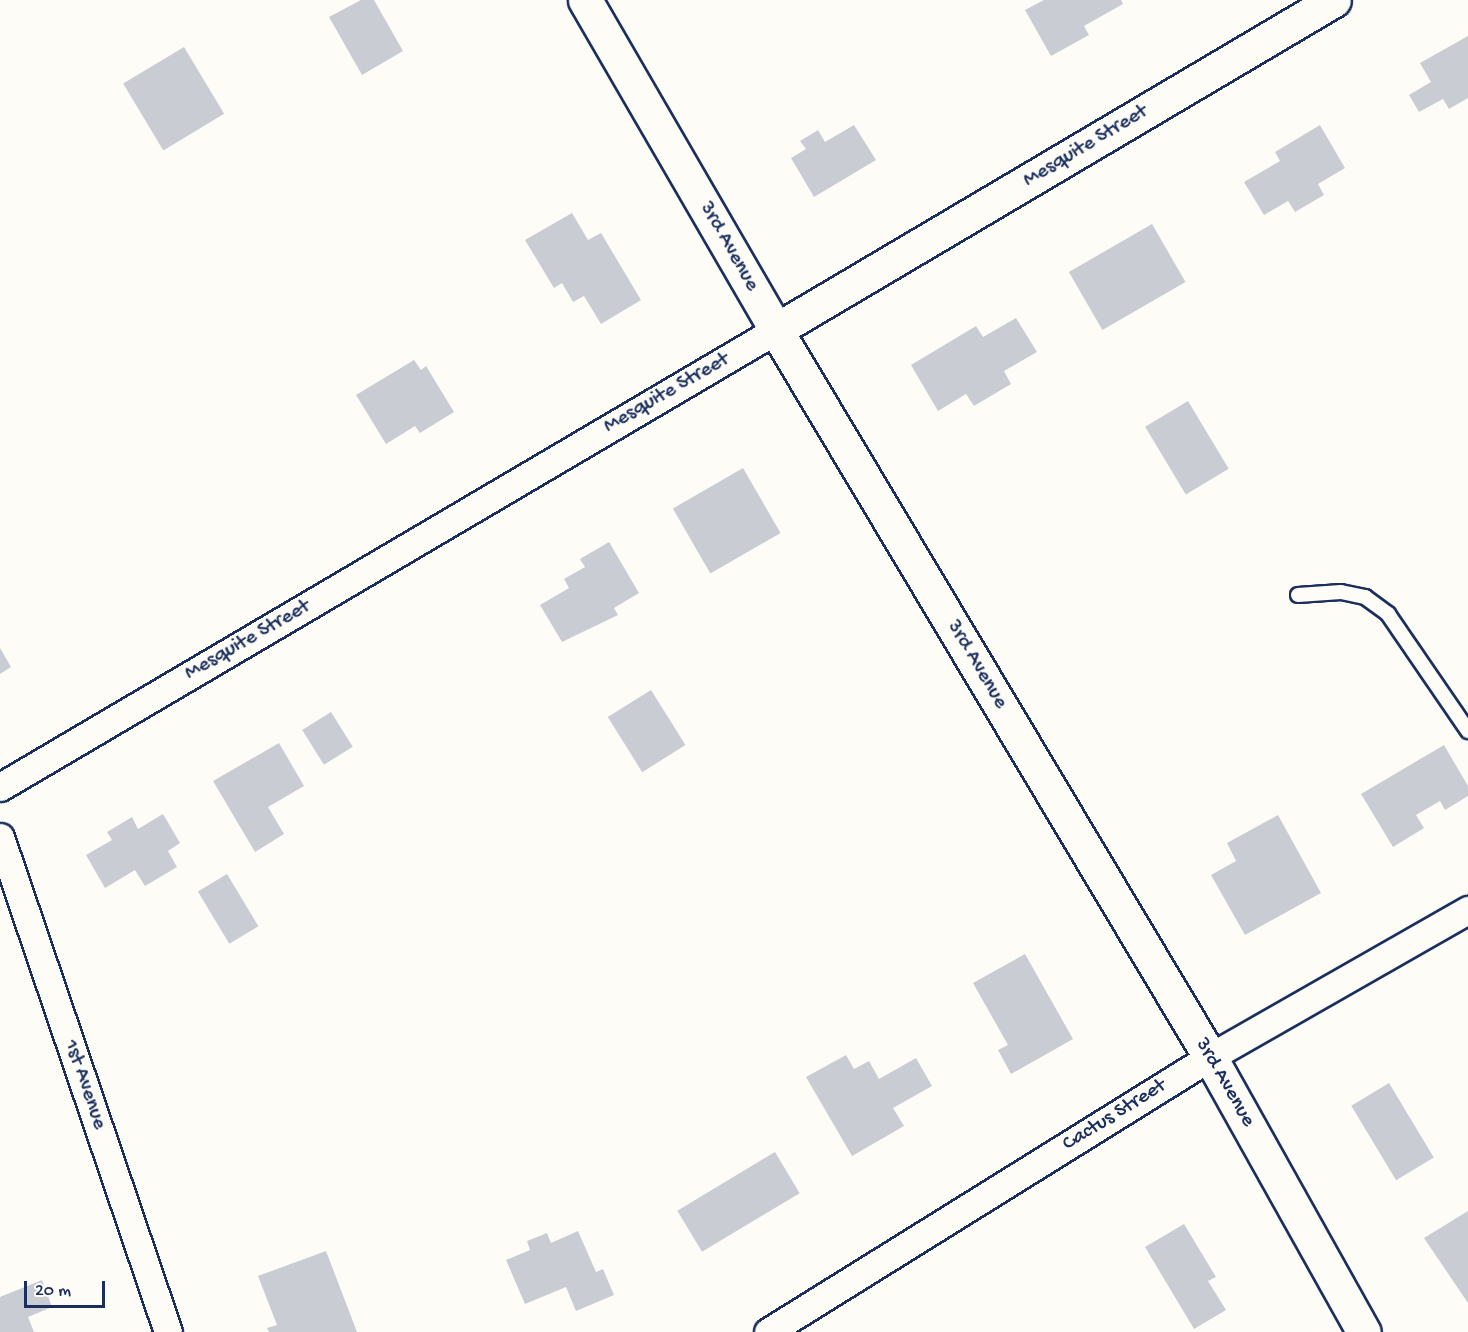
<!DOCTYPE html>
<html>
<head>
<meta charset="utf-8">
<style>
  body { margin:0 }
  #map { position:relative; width:1468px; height:1332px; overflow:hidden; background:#fdfcf7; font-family:"Gochi Hand",sans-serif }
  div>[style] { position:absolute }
  .building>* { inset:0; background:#c9ccd3; transform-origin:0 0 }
  .roads { filter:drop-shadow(2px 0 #1b2f5e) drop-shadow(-2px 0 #1b2f5e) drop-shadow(0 2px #1b2f5e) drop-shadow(0 -2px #1b2f5e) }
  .lane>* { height:14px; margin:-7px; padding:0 7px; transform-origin:7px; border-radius:7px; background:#fdfcf7 }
  .street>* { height:27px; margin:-13.5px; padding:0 13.5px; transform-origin:13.5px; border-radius:13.5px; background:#fdfcf7 }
  .secondary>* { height:33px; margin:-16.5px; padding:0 16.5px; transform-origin:16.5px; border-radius:16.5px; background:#fdfcf7 }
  span { translate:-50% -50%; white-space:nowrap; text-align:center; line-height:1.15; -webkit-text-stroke:4.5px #fdfcf7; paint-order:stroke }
  .street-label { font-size:21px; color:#1b2f5e }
  .scale { position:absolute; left:24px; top:1281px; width:81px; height:27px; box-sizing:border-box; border:3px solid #1b2f5e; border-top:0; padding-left:8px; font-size:18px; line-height:21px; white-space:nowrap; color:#1b2f5e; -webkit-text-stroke:4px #fdfcf7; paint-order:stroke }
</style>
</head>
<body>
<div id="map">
  <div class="building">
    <div style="clip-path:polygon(361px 0,374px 0,403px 51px,362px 75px,329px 17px)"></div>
    <div style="clip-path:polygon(1044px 0,1121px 0,1123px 4px,1084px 26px,1089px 35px,1051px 56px,1025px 10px)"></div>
    <div style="clip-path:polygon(1468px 36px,1468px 98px,1449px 109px,1443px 99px,1419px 112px,1409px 95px,1431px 82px,1420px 63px)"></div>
    <div style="left:184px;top:47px;width:78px;height:71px;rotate:59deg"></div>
    <div style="clip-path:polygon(854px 125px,876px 160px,814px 197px,791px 158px,806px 149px,800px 141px,818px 130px,825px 142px)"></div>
    <div style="clip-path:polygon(1320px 125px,1345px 168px,1318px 184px,1324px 195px,1295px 212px,1288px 201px,1264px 215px,1244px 182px,1280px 161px,1275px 152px)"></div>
    <div style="clip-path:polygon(572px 213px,588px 240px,601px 233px,641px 300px,601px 324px,584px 296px,573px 302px,562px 283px,554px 288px,525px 240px)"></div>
    <div style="left:1152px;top:224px;width:67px;height:96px;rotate:60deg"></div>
    <div style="clip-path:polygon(1016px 318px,1037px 352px,1004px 371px,1011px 384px,974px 406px,966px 394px,938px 411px,911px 365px,976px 326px,983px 337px)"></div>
    <div style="clip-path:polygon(414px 360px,421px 370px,426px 366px,454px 412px,420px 433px,415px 426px,386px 444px,356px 395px)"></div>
    <div style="left:1188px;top:401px;width:79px;height:50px;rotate:59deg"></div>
    <div style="left:743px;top:468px;width:75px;height:81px;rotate:60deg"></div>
    <div style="clip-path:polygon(609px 542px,639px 593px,614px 608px,618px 615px,562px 642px,540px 605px,569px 588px,564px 579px,585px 567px,580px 559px)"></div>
    <div style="clip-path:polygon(0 648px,11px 667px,0 674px)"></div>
    <div style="left:651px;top:690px;width:65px;height:51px;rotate:58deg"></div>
    <div style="left:331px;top:712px;width:41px;height:34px;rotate:58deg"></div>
    <div style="clip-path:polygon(279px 743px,304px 786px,268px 807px,284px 834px,255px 852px,213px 781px)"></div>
    <div style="clip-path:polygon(1444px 745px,1468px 786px,1468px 796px,1445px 810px,1440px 801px,1416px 815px,1424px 828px,1393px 847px,1361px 794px)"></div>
    <div style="clip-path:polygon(163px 814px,180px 843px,168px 851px,177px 867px,145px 886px,135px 870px,105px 888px,86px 855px,112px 840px,107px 832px,132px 817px,138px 829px)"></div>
    <div style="clip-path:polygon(1278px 815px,1321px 893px,1245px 935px,1211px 875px,1236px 861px,1227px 843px)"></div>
    <div style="left:227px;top:874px;width:61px;height:34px;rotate:59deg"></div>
    <div style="clip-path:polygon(1025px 954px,1073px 1039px,1011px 1074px,998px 1050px,1008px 1045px,973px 983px)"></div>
    <div style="clip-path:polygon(846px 1055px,854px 1069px,869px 1061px,879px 1079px,916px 1058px,932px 1086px,893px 1108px,904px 1126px,852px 1156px,806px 1077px)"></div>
    <div style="left:1389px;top:1083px;width:87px;height:44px;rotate:59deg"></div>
    <div style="left:775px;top:1152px;width:48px;height:114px;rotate:59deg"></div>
    <div style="clip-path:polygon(1468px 1211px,1468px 1303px,1424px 1238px)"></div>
    <div style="clip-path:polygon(1184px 1224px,1216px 1277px,1208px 1281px,1226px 1310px,1194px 1329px,1145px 1247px)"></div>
    <div style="clip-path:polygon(578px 1231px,596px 1272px,603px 1269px,614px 1295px,576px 1311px,566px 1287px,525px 1304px,506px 1260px,530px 1250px,527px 1241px,547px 1233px,551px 1243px)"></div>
    <div style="clip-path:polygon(326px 1251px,357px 1332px,269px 1332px,267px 1328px,277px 1325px,258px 1276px)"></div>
    <div style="clip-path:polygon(42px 1280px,52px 1307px,28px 1317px,34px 1332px,0 1332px,0 1297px)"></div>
  </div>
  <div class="roads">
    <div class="lane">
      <div style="left:1298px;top:595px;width:43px;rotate:-4deg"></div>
      <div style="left:1341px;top:592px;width:25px;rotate:12deg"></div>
      <div style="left:1365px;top:597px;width:29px;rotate:36deg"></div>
      <div style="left:1388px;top:614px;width:142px;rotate:55.6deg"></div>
    </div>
    <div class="street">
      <div style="left:0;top:787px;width:901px;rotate:-30.49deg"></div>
      <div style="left:0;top:837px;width:523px;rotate:71.25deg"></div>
      <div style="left:768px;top:1332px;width:521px;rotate:-31.89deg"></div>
      <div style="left:1210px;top:1057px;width:297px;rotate:-29.7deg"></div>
    </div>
    <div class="secondary">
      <div style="left:585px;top:0;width:381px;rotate:59.9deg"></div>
      <div style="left:776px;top:330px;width:847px;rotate:59.16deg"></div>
      <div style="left:1210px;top:1057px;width:315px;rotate:60.8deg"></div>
      <div style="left:776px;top:330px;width:648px;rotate:-30.6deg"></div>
    </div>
  </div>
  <div class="street-label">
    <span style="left:1086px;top:147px;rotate:-31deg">Mesquite Street</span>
    <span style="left:728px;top:247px;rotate:60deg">3rd Avenue</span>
    <span style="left:667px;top:394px;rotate:-30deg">Mesquite Street</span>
    <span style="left:248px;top:641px;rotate:-30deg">Mesquite Street</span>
    <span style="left:976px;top:665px;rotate:59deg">3rd Avenue</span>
    <span style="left:1224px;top:1083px;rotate:60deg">3rd Avenue</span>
    <span style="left:84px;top:1085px;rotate:71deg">1st Avenue</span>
    <span style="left:1115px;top:1116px;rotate:-32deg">Cactus Street</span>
  </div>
  <div class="scale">20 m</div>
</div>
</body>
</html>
